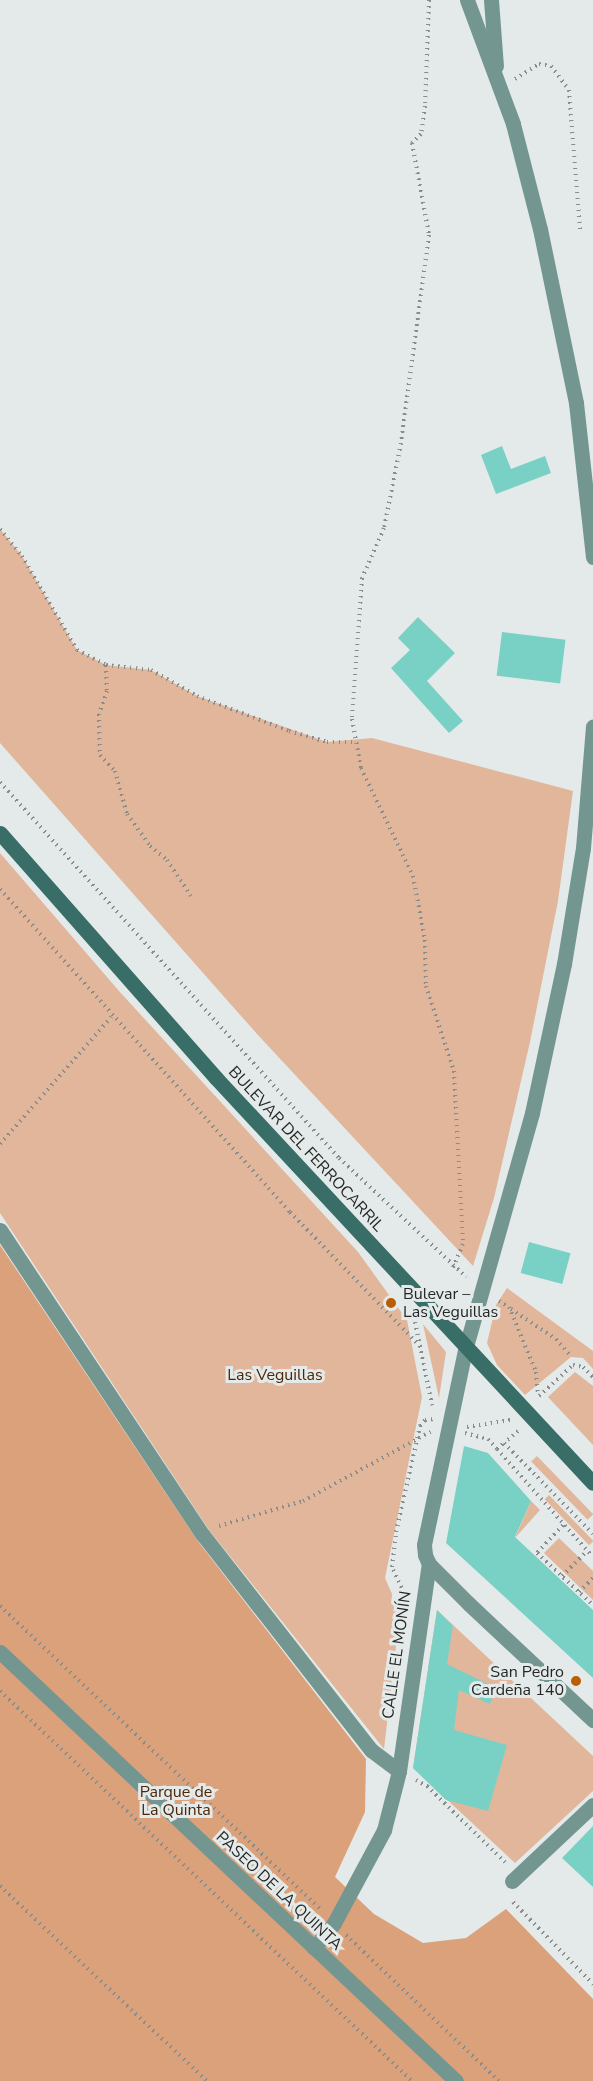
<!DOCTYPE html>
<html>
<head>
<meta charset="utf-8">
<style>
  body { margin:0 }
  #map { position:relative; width:593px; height:2081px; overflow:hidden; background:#e4eae9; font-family:"Nunito Sans",sans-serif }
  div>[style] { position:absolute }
  .green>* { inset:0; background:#e1b69a; transform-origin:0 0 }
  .forest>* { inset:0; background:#dba17a }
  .building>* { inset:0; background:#79d1c5; transform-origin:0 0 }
  .path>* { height:4px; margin-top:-2px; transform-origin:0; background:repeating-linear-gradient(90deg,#888c8b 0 1.5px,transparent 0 6px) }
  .pedestrian>* { height:15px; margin:-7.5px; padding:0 7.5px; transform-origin:7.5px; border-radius:7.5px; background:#749691 }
  .minor>* { height:15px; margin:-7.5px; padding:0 7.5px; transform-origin:7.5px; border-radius:7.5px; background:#749691 }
  .tertiary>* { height:15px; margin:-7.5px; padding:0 7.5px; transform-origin:7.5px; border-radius:7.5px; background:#749691 }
  .secondary>* { height:15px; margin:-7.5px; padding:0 7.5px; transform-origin:7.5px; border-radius:7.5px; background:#386e67 }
  .dots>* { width:16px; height:16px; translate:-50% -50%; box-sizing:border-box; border:3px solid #e4eae9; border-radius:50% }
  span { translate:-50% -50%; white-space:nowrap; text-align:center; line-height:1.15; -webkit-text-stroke:6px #e4eae9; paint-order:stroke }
  .street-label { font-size:16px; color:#242726 }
  .poi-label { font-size:16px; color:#242726 }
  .left { translate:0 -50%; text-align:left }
  .right { translate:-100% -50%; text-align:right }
  .park-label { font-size:16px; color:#4c2608 }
</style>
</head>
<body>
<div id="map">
  <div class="green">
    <div style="clip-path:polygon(0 529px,22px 556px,77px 650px,106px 665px,151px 670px,197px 696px,327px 742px,372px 738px,573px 791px,558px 901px,530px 1042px,494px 1198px,473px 1266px,257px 1034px,0 743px)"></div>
    <div style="clip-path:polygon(0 853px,119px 991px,358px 1252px,407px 1320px,422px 1397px,385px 1578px,400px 1612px,384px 1749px,209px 1530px,0 1213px)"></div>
    <div style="clip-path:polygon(507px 1288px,593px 1351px,593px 1369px,583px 1358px,571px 1357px,525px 1395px,497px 1365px,487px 1343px,496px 1305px)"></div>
    <div style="clip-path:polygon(423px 1324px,446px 1352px,439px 1398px)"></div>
    <div style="clip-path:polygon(575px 1372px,593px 1386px,593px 1445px,548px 1397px)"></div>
    <div style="left:537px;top:1456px;width:81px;height:8px;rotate:46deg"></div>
    <div style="left:549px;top:1495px;width:64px;height:6px;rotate:46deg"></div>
    <div style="clip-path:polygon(531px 1501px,540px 1510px,515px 1538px)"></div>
    <div style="clip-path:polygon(559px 1538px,593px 1571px,593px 1600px,544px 1553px)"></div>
    <div style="clip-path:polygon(437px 1610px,593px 1756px,593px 1791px,515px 1863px,413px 1768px)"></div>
  </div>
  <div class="forest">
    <div style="clip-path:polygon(0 1245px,197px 1540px,366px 1759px,365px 1812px,335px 1877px,374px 1914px,423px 1943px,466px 1938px,506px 1909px,593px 1999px,593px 2081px,0 2081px)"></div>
  </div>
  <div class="building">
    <div style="clip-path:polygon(502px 446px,511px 469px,545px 456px,551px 473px,496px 494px,481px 455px)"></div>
    <div style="clip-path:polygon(418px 617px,455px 653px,427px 681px,463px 721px,449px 733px,391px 668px,410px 650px,398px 638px)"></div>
    <div style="left:502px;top:632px;width:64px;height:44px;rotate:7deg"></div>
    <div style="left:529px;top:1242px;width:43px;height:32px;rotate:15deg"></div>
    <div style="clip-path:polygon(464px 1446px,488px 1453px,531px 1501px,515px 1537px,593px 1610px,593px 1678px,446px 1543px)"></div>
    <div style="clip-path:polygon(437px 1610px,453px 1626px,447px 1664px,496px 1688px,490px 1704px,459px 1690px,454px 1730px,507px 1745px,488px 1811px,446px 1800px,413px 1768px)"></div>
    <div style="clip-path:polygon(593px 1826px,593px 1887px,562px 1858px)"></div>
  </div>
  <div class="path">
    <div style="left:429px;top:0;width:106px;rotate:92.2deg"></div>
    <div style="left:425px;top:106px;width:28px;rotate:98deg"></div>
    <div style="left:421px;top:134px;width:13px;rotate:135deg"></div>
    <div style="left:412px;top:143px;width:94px;rotate:79.5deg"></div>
    <div style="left:429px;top:235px;width:210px;rotate:97.7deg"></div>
    <div style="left:401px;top:443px;width:87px;rotate:101.3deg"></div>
    <div style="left:384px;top:528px;width:55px;rotate:113.7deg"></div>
    <div style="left:362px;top:578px;width:141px;rotate:94.1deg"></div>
    <div style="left:352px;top:719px;width:50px;rotate:79.6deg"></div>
    <div style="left:361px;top:768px;width:120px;rotate:64.3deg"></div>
    <div style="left:413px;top:876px;width:65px;rotate:79.4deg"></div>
    <div style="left:425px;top:940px;width:46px;rotate:88.8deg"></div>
    <div style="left:426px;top:986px;width:89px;rotate:71.8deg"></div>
    <div style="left:454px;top:1071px;width:173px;rotate:87deg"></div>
    <div style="left:463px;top:1244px;width:26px;rotate:113deg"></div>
    <div style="left:515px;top:79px;width:28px;rotate:-32deg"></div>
    <div style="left:539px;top:64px;width:12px;rotate:9deg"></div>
    <div style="left:551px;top:66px;width:30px;rotate:53deg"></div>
    <div style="left:569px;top:90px;width:141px;rotate:85.5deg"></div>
    <div style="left:0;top:529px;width:35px;rotate:51deg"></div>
    <div style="left:22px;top:556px;width:109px;rotate:59.7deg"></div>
    <div style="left:77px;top:650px;width:33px;rotate:27deg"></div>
    <div style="left:106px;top:665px;width:45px;rotate:6.3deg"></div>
    <div style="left:151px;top:670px;width:53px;rotate:29.5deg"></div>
    <div style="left:197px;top:696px;width:98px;rotate:20.8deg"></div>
    <div style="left:289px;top:731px;width:40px;rotate:16deg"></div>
    <div style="left:327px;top:742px;width:29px"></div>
    <div style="left:106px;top:665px;width:26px;rotate:88deg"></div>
    <div style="left:107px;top:691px;width:24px;rotate:109deg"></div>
    <div style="left:99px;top:714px;width:41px;rotate:88.6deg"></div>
    <div style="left:100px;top:755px;width:22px;rotate:47deg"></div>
    <div style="left:115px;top:771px;width:45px;rotate:74.4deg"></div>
    <div style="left:127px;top:814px;width:39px;rotate:54deg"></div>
    <div style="left:150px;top:846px;width:22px;rotate:39deg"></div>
    <div style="left:167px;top:860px;width:43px;rotate:56.3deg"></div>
    <div style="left:0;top:782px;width:506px;rotate:47.96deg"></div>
    <div style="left:339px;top:1158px;width:174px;rotate:43.1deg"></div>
    <div style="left:0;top:889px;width:434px;rotate:48.1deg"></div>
    <div style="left:290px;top:1212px;width:188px;rotate:45.9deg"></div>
    <div style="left:0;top:1144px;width:169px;rotate:-48.8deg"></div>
    <div style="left:499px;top:1301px;width:12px;rotate:31deg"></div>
    <div style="left:509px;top:1307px;width:70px;rotate:67.4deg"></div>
    <div style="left:536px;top:1372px;width:24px;rotate:85deg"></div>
    <div style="left:511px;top:1309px;width:54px;rotate:33.7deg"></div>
    <div style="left:556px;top:1339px;width:23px;rotate:49deg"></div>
    <div style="left:415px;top:1322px;width:85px;rotate:78.4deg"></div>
    <div style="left:539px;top:1396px;width:46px;rotate:-42.4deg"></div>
    <div style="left:573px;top:1365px;width:10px;rotate:11deg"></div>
    <div style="left:583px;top:1367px;width:14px;rotate:45deg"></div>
    <div style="left:467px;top:1427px;width:44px;rotate:-9.2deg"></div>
    <div style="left:518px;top:1431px;width:18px;rotate:139deg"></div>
    <div style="left:504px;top:1443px;width:127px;rotate:45.6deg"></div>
    <div style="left:465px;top:1433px;width:24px;rotate:15deg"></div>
    <div style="left:488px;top:1439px;width:13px;rotate:48deg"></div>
    <div style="left:497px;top:1449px;width:9px;rotate:-41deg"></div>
    <div style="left:497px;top:1449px;width:144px;rotate:48.4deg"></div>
    <div style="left:563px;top:1525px;width:38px;rotate:133deg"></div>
    <div style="left:537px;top:1553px;width:76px;rotate:42.9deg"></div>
    <div style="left:219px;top:1526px;width:88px;rotate:-16.6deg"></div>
    <div style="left:303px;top:1501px;width:145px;rotate:-28.5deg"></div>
    <div style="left:562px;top:1576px;width:35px;rotate:-45deg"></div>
    <div style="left:579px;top:1592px;width:20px;rotate:-45deg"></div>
    <div style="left:404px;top:1593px;width:29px;rotate:-115deg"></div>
    <div style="left:392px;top:1567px;width:35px;rotate:-83deg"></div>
    <div style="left:396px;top:1532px;width:109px;rotate:-77.2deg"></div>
    <div style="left:420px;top:1426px;width:8px;rotate:-50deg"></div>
    <div style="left:425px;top:1420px;width:9px;rotate:-6deg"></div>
    <div style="left:0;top:1606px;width:442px;rotate:43.4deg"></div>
    <div style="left:0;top:1691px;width:567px;rotate:43.43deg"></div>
    <div style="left:416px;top:1780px;width:13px;rotate:29deg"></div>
    <div style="left:427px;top:1786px;width:109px;rotate:44.3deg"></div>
    <div style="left:0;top:1886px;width:284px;rotate:43.3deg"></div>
    <div style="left:513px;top:1902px;width:115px;rotate:45.7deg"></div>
    <div style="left:346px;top:1935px;width:211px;rotate:43.7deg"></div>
  </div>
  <div class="pedestrian">
    <div style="left:0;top:1230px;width:366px;rotate:56.4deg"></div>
    <div style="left:203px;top:1535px;width:273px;rotate:52deg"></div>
    <div style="left:371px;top:1750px;width:35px;rotate:37deg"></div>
    <div style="left:0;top:1652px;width:626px;rotate:43.25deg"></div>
    <div style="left:314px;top:1948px;width:32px;rotate:-51deg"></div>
    <div style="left:334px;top:1923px;width:106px;rotate:-61.7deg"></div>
    <div style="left:384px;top:1830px;width:61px;rotate:-75.7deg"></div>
    <div style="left:399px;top:1771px;width:209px;rotate:-81.8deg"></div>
  </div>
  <div class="minor">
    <div style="left:465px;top:1350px;width:199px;rotate:101.9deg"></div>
    <div style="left:424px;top:1545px;width:10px;rotate:84deg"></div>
    <div style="left:425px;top:1555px;width:10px;rotate:66deg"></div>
    <div style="left:429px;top:1564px;width:57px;rotate:45deg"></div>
    <div style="left:469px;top:1604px;width:170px;rotate:43.1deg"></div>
    <div style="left:512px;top:1881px;width:111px;rotate:-43.2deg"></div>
  </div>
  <div class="tertiary">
    <div style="left:467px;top:0;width:132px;rotate:69.6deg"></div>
    <div style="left:513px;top:124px;width:108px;rotate:75.6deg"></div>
    <div style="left:540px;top:229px;width:178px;rotate:78.3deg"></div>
    <div style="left:576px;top:403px;width:155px;rotate:83.7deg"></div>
    <div style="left:491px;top:0;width:66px;rotate:85.7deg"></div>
    <div style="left:465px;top:1350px;width:246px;rotate:-74.2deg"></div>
    <div style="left:532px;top:1113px;width:152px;rotate:-77.9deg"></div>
    <div style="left:564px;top:964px;width:118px;rotate:-80.7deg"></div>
    <div style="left:583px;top:848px;width:122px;rotate:-85.3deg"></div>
  </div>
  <div class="secondary">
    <div style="left:0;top:833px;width:327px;rotate:48.6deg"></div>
    <div style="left:216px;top:1078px;width:553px;rotate:47.05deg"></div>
  </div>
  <div class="dots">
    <div style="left:391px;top:1303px;background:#b95e03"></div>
    <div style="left:576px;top:1681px;background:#b95e03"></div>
  </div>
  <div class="street-label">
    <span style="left:306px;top:1149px;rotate:47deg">BULEVAR DEL FERROCARRIL</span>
    <span style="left:397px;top:1655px;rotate:-82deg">CALLE EL MONÍN</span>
    <span style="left:279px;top:1891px;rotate:43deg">PASEO DE LA QUINTA</span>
  </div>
  <div class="poi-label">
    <span class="left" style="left:403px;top:1303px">Bulevar –<br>Las Veguillas</span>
    <span class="right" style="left:564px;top:1681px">San Pedro<br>Cardeña 140</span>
  </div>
  <div class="park-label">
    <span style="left:275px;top:1375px">Las Veguillas</span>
    <span style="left:176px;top:1801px">Parque de<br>La Quinta</span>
  </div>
</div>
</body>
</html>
